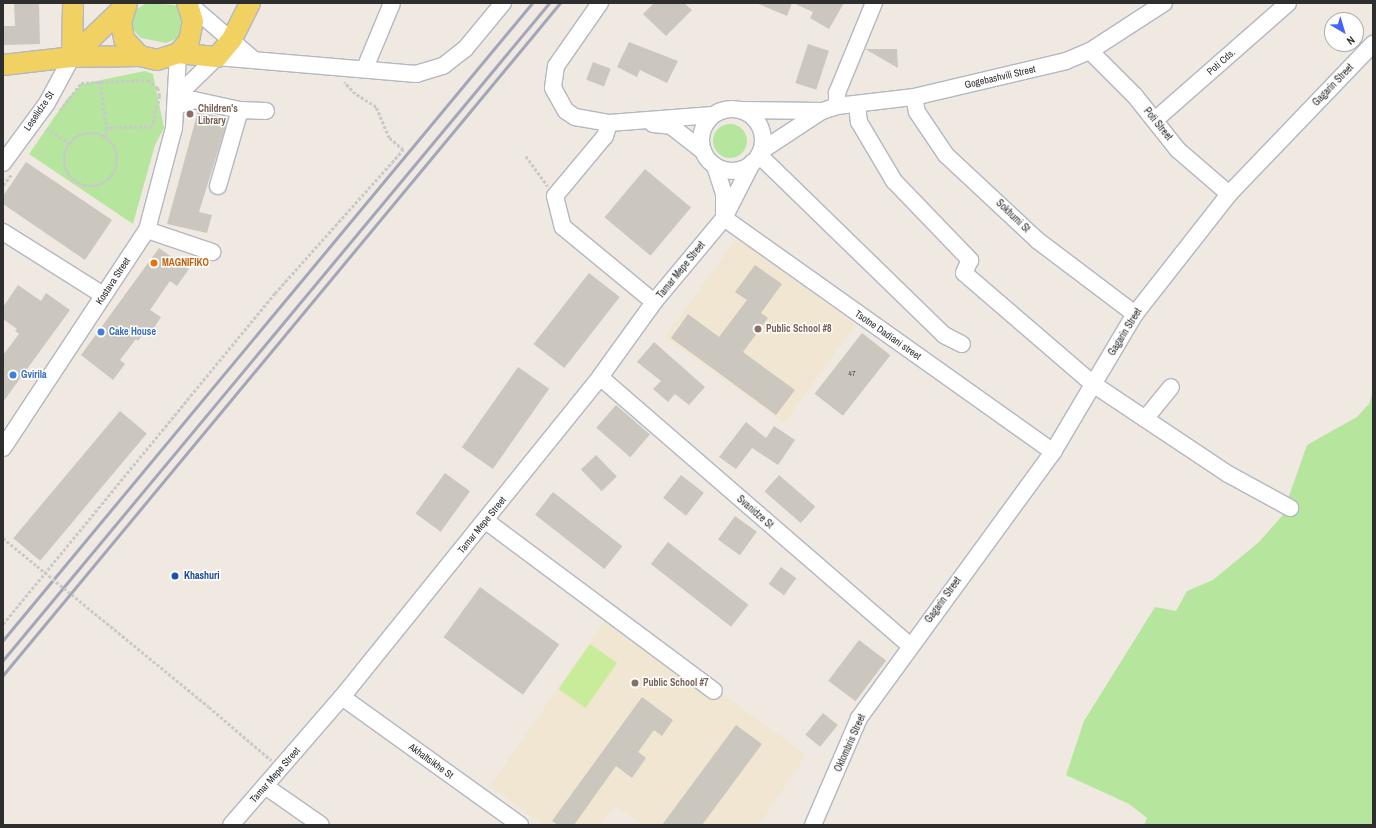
<!DOCTYPE html>
<html>
<head>
<meta charset="utf-8">
<style>
  body { margin:0 }
  #map { position:relative; width:1376px; height:828px; overflow:hidden; background:#efe9e1; font-family:"Archivo Narrow",sans-serif }
  div>[style] { position:absolute }
  .education>* { inset:0; background:#f0e6d1; transform-origin:0 0 }
  .green>* { inset:0; background:#b6e59e }
  .round { border-radius:50% }
  .pitch>* { inset:0; background:#c9ec9a; transform-origin:0 0 }
  .building>* { inset:0; background:#cbc7bf; transform-origin:0 0 }
  .path>* { height:2.5px; margin-top:-1.25px; transform-origin:0; background:repeating-linear-gradient(90deg,#c9c9c9 0 3px,transparent 0 5px) }
  .path>.ring { margin:-1.25px; padding:0; box-sizing:content-box; background:none; border:2.5px solid #c9c9c9; border-radius:50% }
  .roads { filter:drop-shadow(1px 0 #b4b7c1) drop-shadow(-1px 0 #b4b7c1) drop-shadow(0 1px #b4b7c1) drop-shadow(0 -1px #b4b7c1) }
  .minor>* { height:16px; margin:-8px; padding:0 8px; transform-origin:8px; border-radius:8px; background:#fff }
  .minor>.ring { margin:-8px; padding:0; box-sizing:content-box; background:none; border:16px solid #fff; border-radius:50% }
  .major>* { height:20px; margin:-10px; padding:0 10px; transform-origin:10px; border-radius:10px; background:#f2d163 }
  .rail>* { height:3px; margin:-1.5px; padding:0 1.5px; transform-origin:1.5px; border-radius:1.5px; background:#a3a6b8 }
  .path-bridge>* { height:2.5px; margin-top:-1.25px; transform-origin:0; background:repeating-linear-gradient(90deg,#c9c9c9 0 3px,transparent 0 5px) }
  .dots>* { width:11px; height:11px; translate:-50% -50%; box-sizing:border-box; border:2px solid #fff; border-radius:50% }
  span { translate:-50% -50%; white-space:nowrap; text-align:center; line-height:1.15; -webkit-text-stroke:3px #fff; paint-order:stroke }
  .number-label { font-size:8px; color:#555452 }
  .number-label span { -webkit-text-stroke-width:0 }
  .street-label { font-size:10px; color:#2e2e2e }
  .education-label { font-size:10px; color:#785e54; font-weight:700 }
  .left { translate:0 -50%; text-align:left }
  .food-label { font-size:10px; color:#c56008; font-weight:700 }
  .shop-label { font-size:10px; color:#366cbe; font-weight:700 }
  .transit-label { font-size:10px; color:#164399; font-weight:700 }
  .frame { position:absolute; inset:0; border:4px solid #2e2e2e; pointer-events:none }
  .north { position:absolute; left:1324px; top:12px; width:40px; height:40px; box-sizing:border-box; background:#fff; border:1px solid #ababab; border-radius:50%; rotate:142deg; font-size:11px; font-weight:700; line-height:16px; text-align:center; color:#2e2e2e }
  .north::after { content:''; display:block; margin:auto; width:14px; height:18px; background:#4264fb; clip-path:polygon(50% 0,100% 100%,50% 72%,0 100%) }
</style>
</head>
<body>
<div id="map">
  <div class="education">
    <div style="left:737px;top:238px;width:147px;height:122px;rotate:36deg"></div>
    <div style="clip-path:polygon(611px 612px,806px 755px,759px 825px,643px 825px,615px 805px,600px 825px,543px 825px,490px 786px)"></div>
  </div>
  <div class="green">
    <div style="clip-path:polygon(146px 3px,175px 5px,181px 11px,185px 17px,180px 37px,166px 43px,141px 38px,135px 32px,131px 24px,134px 11px)"></div>
    <div style="clip-path:polygon(145px 71px,153px 74px,164px 128px,155px 145px,133px 224px,29px 154px,67px 99px,82px 84px)"></div>
    <div class="round" style="left:713px;top:124px;width:34px;height:34px"></div>
    <div style="clip-path:polygon(1373px 392px,1373px 825px,1144px 825px,1147px 818px,1129px 804px,1066px 775px,1084px 721px,1155px 607px,1176px 611px,1187px 591px,1213px 580px,1259px 542px,1282px 516px,1307px 445px,1357px 417px,1369px 404px)"></div>
  </div>
  <div class="pitch">
    <div style="left:590px;top:644px;width:33px;height:55px;rotate:35deg"></div>
  </div>
  <div class="building">
    <div style="clip-path:polygon(14px 3px,39px 3px,40px 44px,3px 45px,3px 26px,15px 26px)"></div>
    <div style="clip-path:polygon(654px 3px,684px 3px,692px 10px,666px 36px,643px 14px)"></div>
    <div style="clip-path:polygon(756px 3px,792px 3px,787px 16px)"></div>
    <div style="clip-path:polygon(793px 3px,844px 3px,829px 29px,810px 18px,813px 12px)"></div>
    <div style="clip-path:polygon(629px 42px,678px 61px,667px 83px,640px 70px,637px 77px,617px 67px)"></div>
    <div style="left:808px;top:44px;width:22px;height:41px;rotate:18deg"></div>
    <div style="clip-path:polygon(865px 49px,897px 49px,898px 68px)"></div>
    <div style="left:593px;top:62px;width:19px;height:19px;rotate:21deg"></div>
    <div style="clip-path:polygon(198px 111px,228px 119px,199px 212px,212px 215px,207px 233px,167px 224px)"></div>
    <div style="clip-path:polygon(26px 162px,112px 220px,85px 260px,3px 204px,3px 196px)"></div>
    <div style="left:645px;top:169px;width:60px;height:63px;rotate:40deg"></div>
    <div style="clip-path:polygon(159px 248px,189px 269px,177px 286px,170px 281px,150px 310px,161px 317px,152px 331px,148px 328px,138px 341px,136px 339px,120px 360px,125px 364px,113px 380px,81px 355px)"></div>
    <div style="clip-path:polygon(755px 265px,782px 284px,761px 313px,768px 318px,743px 352px,795px 390px,776px 415px,671px 338px,688px 314px,719px 337px,747px 300px,735px 292px)"></div>
    <div style="left:589px;top:273px;width:39px;height:90px;rotate:38deg"></div>
    <div style="clip-path:polygon(18px 285px,41px 301px,46px 293px,70px 310px,3px 402px,3px 355px,19px 334px,15px 331px,17px 329px,3px 319px,3px 307px)"></div>
    <div style="left:862px;top:333px;width:36px;height:77px;rotate:38deg"></div>
    <div style="clip-path:polygon(654px 342px,705px 387px,689px 405px,675px 394px,668px 402px,653px 389px,661px 381px,637px 362px)"></div>
    <div style="left:518px;top:367px;width:38px;height:98px;rotate:35deg"></div>
    <div style="left:616px;top:405px;width:45px;height:30px;rotate:41deg"></div>
    <div style="left:120px;top:411px;width:35px;height:166px;rotate:40deg"></div>
    <div style="clip-path:polygon(746px 422px,766px 438px,774px 426px,795px 440px,778px 465px,752px 448px,736px 469px,719px 457px)"></div>
    <div style="left:596px;top:455px;width:30px;height:21px;rotate:46deg"></div>
    <div style="left:445px;top:473px;width:31px;height:50px;rotate:36deg"></div>
    <div style="left:681px;top:475px;width:29px;height:29px;rotate:38deg"></div>
    <div style="left:779px;top:475px;width:48px;height:22px;rotate:41deg"></div>
    <div style="left:553px;top:492px;width:88px;height:29px;rotate:38deg"></div>
    <div style="left:735px;top:516px;width:27px;height:29px;rotate:36deg"></div>
    <div style="left:668px;top:542px;width:102px;height:28px;rotate:38deg"></div>
    <div style="left:781px;top:567px;width:19px;height:21px;rotate:36deg"></div>
    <div style="left:480px;top:587px;width:98px;height:62px;rotate:36deg"></div>
    <div style="left:859px;top:640px;width:34px;height:51px;rotate:37deg"></div>
    <div style="clip-path:polygon(642px 697px,673px 720px,662px 736px,654px 730px,638px 752px,646px 758px,632px 778px,616px 766px,574px 825px,558px 825px,552px 821px)"></div>
    <div style="left:823px;top:713px;width:19px;height:28px;rotate:39deg"></div>
    <div style="clip-path:polygon(736px 725px,762px 744px,702px 825px,662px 825px)"></div>
  </div>
  <div class="path">
    <div style="left:100px;top:82px;width:47px;rotate:81.3deg"></div>
    <div style="left:107px;top:128px;width:9px;rotate:96deg"></div>
    <div style="left:60px;top:110px;width:34px;rotate:-52deg"></div>
    <div style="left:81px;top:83px;width:67px;rotate:-2.6deg"></div>
    <div style="left:148px;top:80px;width:13px;rotate:39deg"></div>
    <div style="left:158px;top:88px;width:8px;rotate:76deg"></div>
    <div style="left:160px;top:96px;width:32px;rotate:104deg"></div>
    <div style="left:152px;top:127px;width:45px;rotate:178.7deg"></div>
    <div style="left:47px;top:128px;width:27px;rotate:36deg"></div>
    <div class="ring" style="left:64px;top:133px;width:51.5px;height:51.5px"></div>
    <div style="left:526px;top:156px;width:37px;rotate:54deg"></div>
    <div style="left:3px;top:185px;width:13px;rotate:-51deg"></div>
    <div style="left:3px;top:538px;width:44px;rotate:39.5deg"></div>
    <div style="left:3px;top:624px;width:428px;rotate:-50.6deg"></div>
    <div style="left:275px;top:293px;width:192px;rotate:-48.2deg"></div>
    <div style="left:403px;top:150px;width:18px;rotate:-139deg"></div>
    <div style="left:389px;top:138px;width:34px;rotate:-113deg"></div>
    <div style="left:376px;top:107px;width:25px;rotate:-148deg"></div>
    <div style="left:355px;top:94px;width:16px;rotate:-133deg"></div>
    <div style="left:209px;top:707px;width:82px;rotate:40.5deg"></div>
  </div>
  <div class="roads">
    <div class="minor">
      <div style="left:188px;top:3px;width:87px;rotate:40.8deg"></div>
      <div style="left:600px;top:3px;width:77px;rotate:124.9deg"></div>
      <div style="left:556px;top:66px;width:22px;rotate:98deg"></div>
      <div style="left:553px;top:88px;width:26px;rotate:61deg"></div>
      <div style="left:566px;top:111px;width:11px;rotate:34deg"></div>
      <div style="left:575px;top:117px;width:35px;rotate:10deg"></div>
      <div style="left:609px;top:123px;width:104px;rotate:-4.4deg"></div>
      <div style="left:1090px;top:51px;width:64px;rotate:45deg"></div>
      <div style="left:1135px;top:96px;width:69px;rotate:51.5deg"></div>
      <div style="left:1178px;top:150px;width:67px;rotate:40.8deg"></div>
      <div style="left:365px;top:68px;width:70px;rotate:-67.4deg"></div>
      <div style="left:178px;top:95px;width:54px;rotate:-44.3deg"></div>
      <div style="left:217px;top:57px;width:200px;rotate:4.9deg"></div>
      <div style="left:416px;top:74px;width:28px;rotate:-17deg"></div>
      <div style="left:443px;top:66px;width:28px;rotate:-38deg"></div>
      <div style="left:465px;top:49px;width:60px;rotate:-50.4deg"></div>
      <div style="left:914px;top:97px;width:15px;rotate:79deg"></div>
      <div style="left:917px;top:112px;width:52px;rotate:56deg"></div>
      <div style="left:946px;top:155px;width:125px;rotate:43deg"></div>
      <div style="left:1037px;top:240px;width:123px;rotate:37.1deg"></div>
      <div style="left:857px;top:104px;width:18px;rotate:84deg"></div>
      <div style="left:859px;top:122px;width:69px;rotate:59.3deg"></div>
      <div style="left:894px;top:181px;width:110px;rotate:46.1deg"></div>
      <div style="left:970px;top:260px;width:14px;rotate:115deg"></div>
      <div style="left:964px;top:273px;width:170px;rotate:40.7deg"></div>
      <div style="left:1093px;top:384px;width:162px;rotate:33.7deg"></div>
      <div style="left:1228px;top:474px;width:71px;rotate:28.7deg"></div>
      <div style="left:177px;top:106px;width:18px;rotate:-19deg"></div>
      <div style="left:194px;top:100px;width:47px;rotate:12.3deg"></div>
      <div style="left:240px;top:110px;width:26px;rotate:2deg"></div>
      <div style="left:837px;top:106px;width:13px;rotate:-90deg"></div>
      <div style="left:837px;top:93px;width:97px;rotate:-67.7deg"></div>
      <div class="ring" style="left:701px;top:109px;width:46px;height:46px"></div>
      <div style="left:740px;top:110px;width:82px;rotate:0.7deg"></div>
      <div style="left:1155px;top:120px;width:177px;rotate:-41.3deg"></div>
      <div style="left:609px;top:123px;width:14px;rotate:107deg"></div>
      <div style="left:605px;top:136px;width:78px;rotate:129.8deg"></div>
      <div style="left:555px;top:196px;width:32px;rotate:76deg"></div>
      <div style="left:563px;top:227px;width:118px;rotate:39.5deg"></div>
      <div style="left:653px;top:124px;width:18px;rotate:6deg"></div>
      <div style="left:671px;top:126px;width:41px;rotate:38deg"></div>
      <div style="left:761px;top:151px;width:73px;rotate:-33.3deg"></div>
      <div style="left:822px;top:111px;width:16px;rotate:-18deg"></div>
      <div style="left:837px;top:106px;width:78px;rotate:-6.7deg"></div>
      <div style="left:914px;top:97px;width:156px;rotate:-13.3deg"></div>
      <div style="left:1066px;top:61px;width:26px;rotate:-23deg"></div>
      <div style="left:1090px;top:51px;width:88px;rotate:-33deg"></div>
      <div style="left:759px;top:155px;width:258px;rotate:44.2deg"></div>
      <div style="left:944px;top:335px;width:20px;rotate:27deg"></div>
      <div style="left:3px;top:163px;width:74px;rotate:-53.7deg"></div>
      <div style="left:47px;top:103px;width:52px;rotate:-61.5deg"></div>
      <div style="left:715px;top:166px;width:28px;rotate:72deg"></div>
      <div style="left:724px;top:193px;width:22px;rotate:90deg"></div>
      <div style="left:218px;top:186px;width:79px;rotate:-73.9deg"></div>
      <div style="left:724px;top:218px;width:404px;rotate:35.4deg"></div>
      <div style="left:147px;top:230px;width:69px;rotate:18.7deg"></div>
      <div style="left:3px;top:232px;width:118px;rotate:32.2deg"></div>
      <div style="left:600px;top:377px;width:410px;rotate:40.9deg"></div>
      <div style="left:1145px;top:419px;width:41px;rotate:-50.9deg"></div>
      <div style="left:3px;top:448px;width:261px;rotate:-56.6deg"></div>
      <div style="left:147px;top:230px;width:106px;rotate:-75.2deg"></div>
      <div style="left:174px;top:128px;width:75px;rotate:-86.9deg"></div>
      <div style="left:486px;top:521px;width:284px;rotate:36.7deg"></div>
      <div style="left:342px;top:697px;width:219px;rotate:35.7deg"></div>
      <div style="left:265px;top:786px;width:68px;rotate:34.9deg"></div>
      <div style="left:231px;top:825px;width:169px;rotate:-49.1deg"></div>
      <div style="left:342px;top:697px;width:411px;rotate:-51.1deg"></div>
      <div style="left:600px;top:377px;width:92px;rotate:-54.2deg"></div>
      <div style="left:654px;top:302px;width:109px;rotate:-50.2deg"></div>
      <div style="left:724px;top:218px;width:62px;rotate:-63deg"></div>
      <div style="left:813px;top:825px;width:116px;rotate:-66.7deg"></div>
      <div style="left:859px;top:718px;width:329px;rotate:-53.9deg"></div>
      <div style="left:1053px;top:452px;width:161px;rotate:-59.3deg"></div>
      <div style="left:1135px;top:314px;width:152px;rotate:-51.9deg"></div>
      <div style="left:1229px;top:194px;width:208px;rotate:-46.2deg"></div>
    </div>
    <div class="major">
      <div style="left:127px;top:3px;width:21px;rotate:107deg"></div>
      <div style="left:121px;top:23px;width:16px;rotate:79deg"></div>
      <div style="left:124px;top:39px;width:23px;rotate:47deg"></div>
      <div style="left:140px;top:56px;width:17px;rotate:13deg"></div>
      <div style="left:157px;top:60px;width:22px;rotate:-18deg"></div>
      <div style="left:178px;top:53px;width:16px;rotate:-47deg"></div>
      <div style="left:189px;top:41px;width:20px;rotate:-79deg"></div>
      <div style="left:193px;top:21px;width:19px;rotate:-108deg"></div>
      <div style="left:178px;top:53px;width:39px;rotate:6deg"></div>
      <div style="left:217px;top:57px;width:23px;rotate:-50deg"></div>
      <div style="left:232px;top:39px;width:40px;rotate:-63.4deg"></div>
      <div style="left:72px;top:57px;width:72px;rotate:-43.9deg"></div>
      <div style="left:72px;top:57px;width:54px;rotate:-88.9deg"></div>
      <div style="left:3px;top:65px;width:69px;rotate:-6.6deg"></div>
      <div style="left:72px;top:57px;width:68px;rotate:-0.8deg"></div>
    </div>
  </div>
  <div class="rail">
    <div style="left:3px;top:640px;width:828px;rotate:-50.29deg"></div>
    <div style="left:3px;top:660px;width:854px;rotate:-50.27deg"></div>
    <div style="left:3px;top:675px;width:873px;rotate:-50.35deg"></div>
  </div>
  <div class="path-bridge">
    <div style="left:37px;top:566px;width:222px;rotate:39.3deg"></div>
  </div>
  <div class="dots">
    <div style="left:190px;top:114px;background:#8d6e63"></div>
    <div style="left:154px;top:263px;background:#e8710a"></div>
    <div style="left:758px;top:329px;background:#8d6e63"></div>
    <div style="left:101px;top:332px;background:#3f7fe0"></div>
    <div style="left:13px;top:375px;background:#3f7fe0"></div>
    <div style="left:175px;top:576px;background:#1a4fb4"></div>
    <div style="left:635px;top:683px;background:#8d6e63"></div>
  </div>
  <div class="number-label">
    <span style="left:852px;top:374px">47</span>
  </div>
  <div class="street-label">
    <span style="left:1221px;top:62px;rotate:-41deg">Poti Cds.</span>
    <span style="left:1000px;top:77px;rotate:-13deg">Gogebashvili Street</span>
    <span style="left:1333px;top:85px;rotate:-46deg">Gagarin Street</span>
    <span style="left:39px;top:111px;rotate:-56deg">Leselidze St</span>
    <span style="left:1158px;top:124px;rotate:51deg">Poti Street</span>
    <span style="left:1013px;top:216px;rotate:44deg">Sokhumi St</span>
    <span style="left:681px;top:270px;rotate:-51deg">Tamar Mepe Street</span>
    <span style="left:113px;top:281px;rotate:-57deg">Kostava Street</span>
    <span style="left:1125px;top:332px;rotate:-58deg">Gagarin Street</span>
    <span style="left:888px;top:335px;rotate:35deg">Tsotne Dadiani street</span>
    <span style="left:755px;top:512px;rotate:41deg">Svanidze St</span>
    <span style="left:482px;top:525px;rotate:-51deg">Tamar Mepe Street</span>
    <span style="left:943px;top:600px;rotate:-54deg">Gagarin Street</span>
    <span style="left:850px;top:743px;rotate:-66deg">Oktombris Street</span>
    <span style="left:431px;top:761px;rotate:36deg">Akhaltsikhe St</span>
    <span style="left:275px;top:775px;rotate:-49deg">Tamar Mepe Street</span>
  </div>
  <div class="education-label">
    <span class="left" style="left:198px;top:114px">Children's<br>Library</span>
    <span class="left" style="left:766px;top:329px">Public School #8</span>
    <span class="left" style="left:643px;top:683px">Public School #7</span>
  </div>
  <div class="food-label">
    <span class="left" style="left:162px;top:263px">MAGNIFIKO</span>
  </div>
  <div class="shop-label">
    <span class="left" style="left:109px;top:332px">Cake House</span>
    <span class="left" style="left:21px;top:375px">Gvirila</span>
  </div>
  <div class="transit-label">
    <span class="left" style="left:184px;top:576px">Khashuri</span>
  </div>
  <div class="frame"></div>
  <div class="north">N</div>
</div>
</body>
</html>
